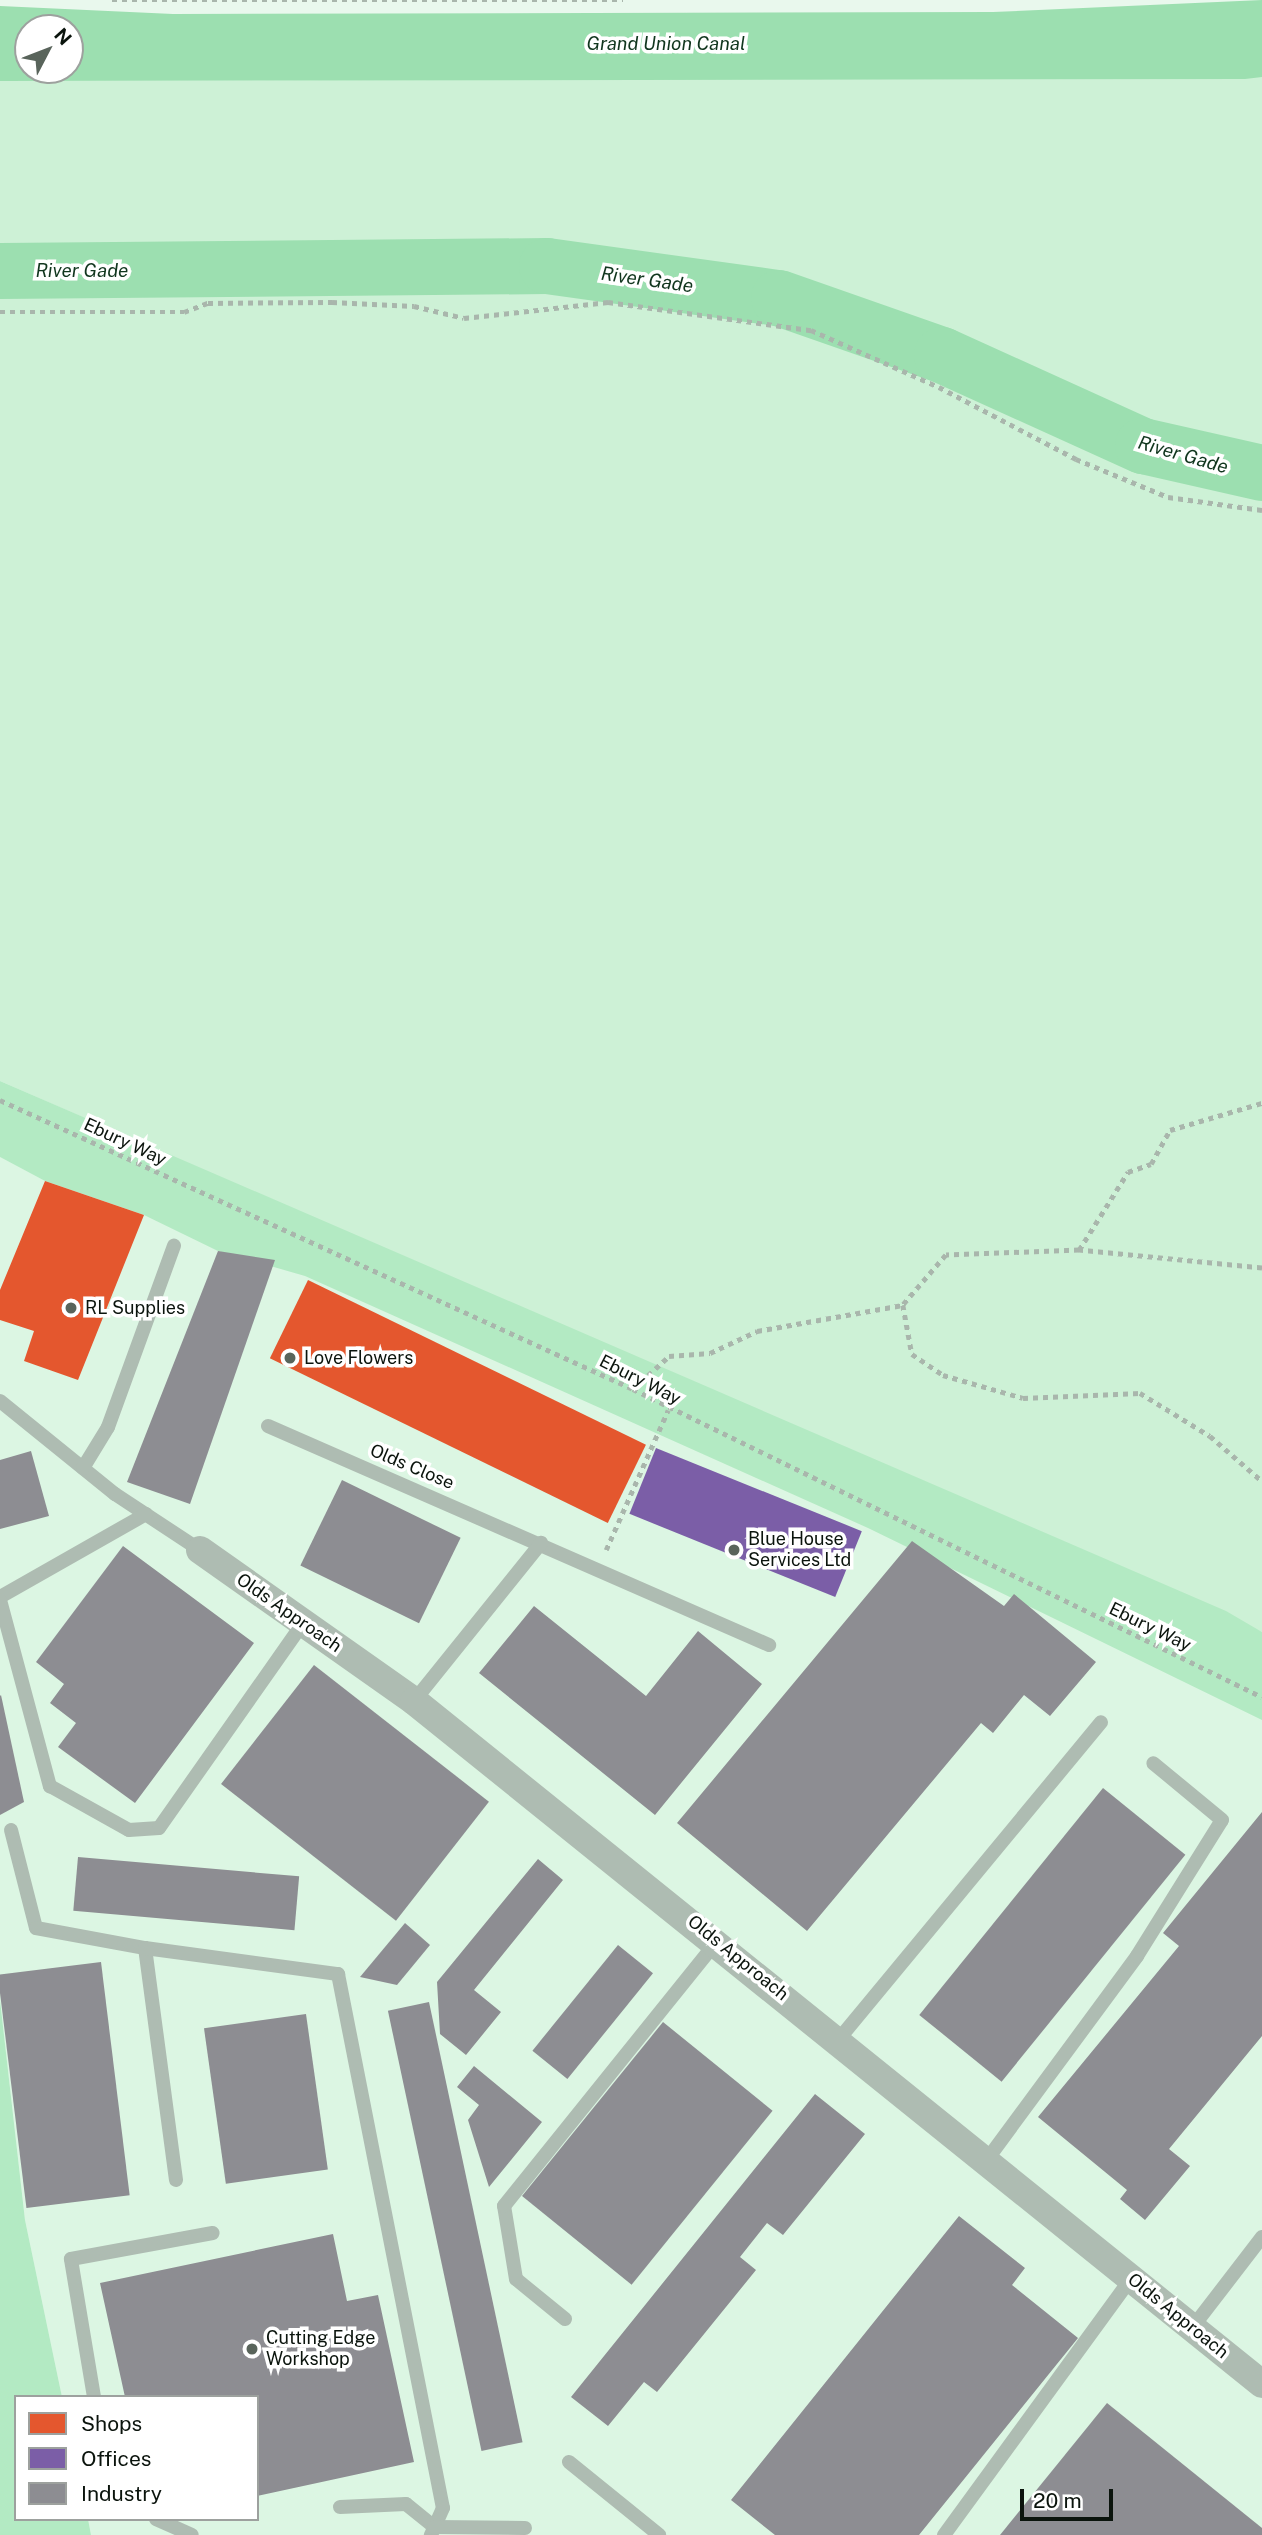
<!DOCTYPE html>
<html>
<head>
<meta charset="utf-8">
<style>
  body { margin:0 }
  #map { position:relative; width:1262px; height:2535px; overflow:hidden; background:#e9f8ed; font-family:"Public Sans",sans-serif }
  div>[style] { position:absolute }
  .built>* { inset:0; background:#dcf6e3 }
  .green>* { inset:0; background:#cdf1d6 }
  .forest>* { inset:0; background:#b3eac3 }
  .water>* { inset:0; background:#9cdfb0 }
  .shops>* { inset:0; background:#e4572e; transform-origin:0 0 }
  .offices>* { inset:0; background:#7b5ea7; transform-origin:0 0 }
  .industry>* { inset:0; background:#8d8d92; transform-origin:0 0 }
  .river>* { height:56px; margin:-28px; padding:0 28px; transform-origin:28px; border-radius:28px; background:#9cdfb0 }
  .path>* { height:4.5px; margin-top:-2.25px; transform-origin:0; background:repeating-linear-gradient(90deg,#a9b6ac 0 5px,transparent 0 10px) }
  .service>* { height:14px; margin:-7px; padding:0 7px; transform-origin:7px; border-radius:7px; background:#aebcb2 }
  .minor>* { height:28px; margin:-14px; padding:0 14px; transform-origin:14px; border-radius:14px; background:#aebcb2 }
  .dots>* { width:19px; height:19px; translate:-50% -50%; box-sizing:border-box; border:4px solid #fff; border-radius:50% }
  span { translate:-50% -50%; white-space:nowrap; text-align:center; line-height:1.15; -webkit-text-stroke:7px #fff; paint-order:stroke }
  .street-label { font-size:18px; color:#0b140d }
  .poi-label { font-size:18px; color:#0b140d }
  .left { translate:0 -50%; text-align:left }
  .water-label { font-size:19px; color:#11361e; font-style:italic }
  .legend { position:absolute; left:14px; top:2395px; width:245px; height:126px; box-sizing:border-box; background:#fff; border:2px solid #9da19e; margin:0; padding:9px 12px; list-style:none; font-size:21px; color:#0b140d }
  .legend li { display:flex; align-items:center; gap:14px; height:35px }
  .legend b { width:35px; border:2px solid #9da19e }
  .north { position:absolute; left:14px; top:14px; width:70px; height:70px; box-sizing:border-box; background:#fff; border:2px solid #9da19e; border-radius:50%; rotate:48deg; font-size:19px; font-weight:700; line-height:28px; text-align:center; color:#0b140d }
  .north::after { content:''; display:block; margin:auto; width:24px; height:32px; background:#59645b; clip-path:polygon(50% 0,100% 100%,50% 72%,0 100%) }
  .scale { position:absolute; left:1020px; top:2489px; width:93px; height:32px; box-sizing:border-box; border:4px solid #0b140d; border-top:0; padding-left:9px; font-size:21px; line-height:24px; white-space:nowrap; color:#0b140d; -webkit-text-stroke:5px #fff; paint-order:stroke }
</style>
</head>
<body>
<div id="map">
  <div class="built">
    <div style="clip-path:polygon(0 1157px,45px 1181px,275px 1260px,912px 1541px,1262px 1719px,1262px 2535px,91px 2535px,88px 2519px,257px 2519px,257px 2397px,62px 2397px,25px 2220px,0 2000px)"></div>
  </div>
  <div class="green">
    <div style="clip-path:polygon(1262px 77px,1262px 1632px,0 1081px,0 81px)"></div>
  </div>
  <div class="forest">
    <div style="clip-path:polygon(0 1081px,1226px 1611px,1262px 1632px,1262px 1720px,868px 1528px,305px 1276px,218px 1251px,144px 1215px,45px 1181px,0 1157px)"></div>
    <div style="clip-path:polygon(0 2000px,25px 2220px,62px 2397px,16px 2397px,16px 2519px,88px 2519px,91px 2535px,0 2535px)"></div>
  </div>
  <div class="water">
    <div style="clip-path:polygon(evenodd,1262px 0,1262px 77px,1245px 79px,0 81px,0 6px,173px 14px,993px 12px,1262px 0,28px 28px,70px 28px,70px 70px,28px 70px,28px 28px)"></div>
  </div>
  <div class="shops">
    <div style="clip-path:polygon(45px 1181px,144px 1215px,78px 1380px,24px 1361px,34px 1331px,0 1320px,0 1290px)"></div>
    <div style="left:308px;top:1280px;width:376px;height:87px;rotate:26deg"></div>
  </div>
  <div class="offices">
    <div style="left:656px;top:1448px;width:222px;height:71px;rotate:22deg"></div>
  </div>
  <div class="industry">
    <div style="clip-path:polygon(218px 1251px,275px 1260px,190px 1504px,127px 1482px)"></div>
    <div style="clip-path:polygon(31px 1451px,49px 1516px,0 1529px,0 1460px)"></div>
    <div style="left:342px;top:1480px;width:132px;height:95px;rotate:26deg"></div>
    <div style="clip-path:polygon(912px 1541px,1004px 1606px,1014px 1594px,1096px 1662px,1050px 1716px,1024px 1695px,993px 1733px,981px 1723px,807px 1931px,677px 1823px)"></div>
    <div style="clip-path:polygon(123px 1546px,254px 1643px,135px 1803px,58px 1747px,76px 1723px,50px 1703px,64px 1684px,36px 1662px)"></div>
    <div style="clip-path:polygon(534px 1606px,646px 1696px,698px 1631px,762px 1684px,655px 1815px,479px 1673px)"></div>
    <div style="left:314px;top:1665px;width:222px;height:151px;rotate:38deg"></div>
    <div style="clip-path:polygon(1px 1695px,24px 1802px,0 1815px,0 1696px)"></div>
    <div style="left:1103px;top:1788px;width:106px;height:292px;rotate:39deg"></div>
    <div style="clip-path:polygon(1262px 1812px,1262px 2036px,1169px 2149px,1190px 2166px,1145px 2220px,1120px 2199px,1127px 2190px,1038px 2117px,1179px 1946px,1163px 1933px)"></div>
    <div style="left:78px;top:1857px;width:222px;height:54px;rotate:5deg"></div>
    <div style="clip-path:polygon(538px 1859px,563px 1880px,474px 1990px,501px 2012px,466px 2055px,440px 2034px,437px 1982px)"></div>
    <div style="clip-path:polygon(405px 1923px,430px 1945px,397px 1985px,360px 1977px)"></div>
    <div style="left:618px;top:1945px;width:45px;height:136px;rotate:39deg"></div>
    <div style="left:101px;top:1962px;width:235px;height:104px;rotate:83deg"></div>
    <div style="left:429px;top:2002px;width:450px;height:42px;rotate:78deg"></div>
    <div style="left:306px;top:2014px;width:157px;height:103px;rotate:82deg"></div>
    <div style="left:663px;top:2022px;width:141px;height:224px;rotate:39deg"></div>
    <div style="clip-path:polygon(474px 2066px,542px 2122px,489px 2187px,468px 2120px,479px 2105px,457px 2087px)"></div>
    <div style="clip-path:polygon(815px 2094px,865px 2134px,783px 2235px,767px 2223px,740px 2257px,756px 2270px,657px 2392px,644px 2382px,608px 2426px,571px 2397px)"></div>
    <div style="clip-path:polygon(959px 2216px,1025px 2268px,1012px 2285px,1078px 2338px,919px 2535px,775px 2535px,731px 2500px)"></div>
    <div style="clip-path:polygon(333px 2234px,347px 2301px,378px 2295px,414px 2462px,257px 2496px,257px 2397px,125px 2397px,100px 2283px)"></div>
    <div style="clip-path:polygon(1107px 2403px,1262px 2528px,1262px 2535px,1000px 2535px)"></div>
  </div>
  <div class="river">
    <div style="left:0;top:271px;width:547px;rotate:-0.52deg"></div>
    <div style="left:547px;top:266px;width:234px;rotate:7.9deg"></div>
    <div style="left:779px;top:298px;width:173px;rotate:19.3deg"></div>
    <div style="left:942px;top:355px;width:221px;rotate:24.4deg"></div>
    <div style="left:1143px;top:446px;width:122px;rotate:12.8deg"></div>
  </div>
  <div class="path">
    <div style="left:112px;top:0;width:511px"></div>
    <div style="left:0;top:312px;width:184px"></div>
    <div style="left:184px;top:312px;width:26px;rotate:-21deg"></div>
    <div style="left:208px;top:303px;width:124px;rotate:-0.5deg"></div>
    <div style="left:332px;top:302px;width:82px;rotate:2.8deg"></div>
    <div style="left:414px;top:306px;width:51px;rotate:13.5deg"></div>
    <div style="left:464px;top:318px;width:145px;rotate:-6.3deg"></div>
    <div style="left:608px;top:302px;width:205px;rotate:7.9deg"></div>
    <div style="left:811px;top:330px;width:140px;rotate:24deg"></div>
    <div style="left:939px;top:387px;width:155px;rotate:27.7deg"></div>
    <div style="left:1076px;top:459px;width:100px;rotate:22.4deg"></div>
    <div style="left:1168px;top:497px;width:95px;rotate:7.9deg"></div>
    <div style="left:0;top:1100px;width:696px;rotate:24.54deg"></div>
    <div style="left:633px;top:1389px;width:700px;rotate:26.09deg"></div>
    <div style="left:1079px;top:1250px;width:92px;rotate:-57.9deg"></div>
    <div style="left:1128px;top:1172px;width:24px;rotate:-19deg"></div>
    <div style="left:1151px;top:1164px;width:39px;rotate:-61deg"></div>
    <div style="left:1170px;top:1130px;width:96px;rotate:-16.4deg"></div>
    <div style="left:1262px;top:1268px;width:184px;rotate:-174.4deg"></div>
    <div style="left:1079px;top:1250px;width:133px;rotate:177.8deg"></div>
    <div style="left:946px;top:1255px;width:66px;rotate:130.7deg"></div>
    <div style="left:903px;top:1305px;width:50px;rotate:79.6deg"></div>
    <div style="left:912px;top:1354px;width:37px;rotate:34deg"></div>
    <div style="left:943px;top:1375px;width:83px;rotate:16deg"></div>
    <div style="left:1023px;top:1398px;width:117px;rotate:-2.4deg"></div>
    <div style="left:1140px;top:1393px;width:82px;rotate:31.6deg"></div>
    <div style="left:1210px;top:1436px;width:69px;rotate:40.9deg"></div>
    <div style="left:633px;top:1389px;width:49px;rotate:-42.5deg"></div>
    <div style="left:669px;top:1356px;width:41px;rotate:-4.2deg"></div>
    <div style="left:710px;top:1353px;width:52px;rotate:-25.1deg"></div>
    <div style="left:757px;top:1331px;width:148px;rotate:-10.1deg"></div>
    <div style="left:606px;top:1550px;width:153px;rotate:-66.1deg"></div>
  </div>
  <div class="service">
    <div style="left:0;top:1401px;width:148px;rotate:39deg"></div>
    <div style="left:115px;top:1494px;width:102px;rotate:33.4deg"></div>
    <div style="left:268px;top:1426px;width:547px;rotate:23.61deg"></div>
    <div style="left:83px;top:1468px;width:48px;rotate:-58.6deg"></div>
    <div style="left:108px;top:1427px;width:193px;rotate:-70deg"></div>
    <div style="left:0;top:1597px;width:168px;rotate:-29.6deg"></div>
    <div style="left:0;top:1600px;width:193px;rotate:75deg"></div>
    <div style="left:50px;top:1786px;width:90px;rotate:29.1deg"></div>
    <div style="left:129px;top:1830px;width:30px;rotate:-4deg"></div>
    <div style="left:159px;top:1828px;width:251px;rotate:-54.9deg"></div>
    <div style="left:414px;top:1701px;width:203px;rotate:-51.2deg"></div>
    <div style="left:11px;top:1830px;width:101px;rotate:75.7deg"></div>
    <div style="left:36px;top:1928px;width:111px;rotate:10.4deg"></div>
    <div style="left:839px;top:2039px;width:411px;rotate:-50.4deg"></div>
    <div style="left:986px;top:2161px;width:255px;rotate:-53.6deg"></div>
    <div style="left:1137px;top:1956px;width:160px;rotate:-58deg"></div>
    <div style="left:1222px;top:1820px;width:89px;rotate:-140.4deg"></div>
    <div style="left:176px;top:2180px;width:234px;rotate:-97.6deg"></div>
    <div style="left:145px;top:1948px;width:195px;rotate:7.7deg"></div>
    <div style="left:338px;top:1974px;width:544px;rotate:78.88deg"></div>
    <div style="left:443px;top:2508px;width:30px;rotate:114deg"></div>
    <div style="left:565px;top:2319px;width:63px;rotate:-140.8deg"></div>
    <div style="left:516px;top:2279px;width:74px;rotate:-99.3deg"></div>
    <div style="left:504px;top:2206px;width:340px;rotate:-51.2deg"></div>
    <div style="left:1192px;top:2328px;width:115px;rotate:-52.4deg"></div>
    <div style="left:94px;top:2397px;width:140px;rotate:-99.5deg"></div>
    <div style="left:71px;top:2259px;width:144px;rotate:-10.4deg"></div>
    <div style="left:569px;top:2462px;width:116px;rotate:39deg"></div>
    <div style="left:340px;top:2507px;width:66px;rotate:-2.6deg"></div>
    <div style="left:406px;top:2504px;width:36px;rotate:39deg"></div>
    <div style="left:434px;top:2527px;width:91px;rotate:0.6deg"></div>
    <div style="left:156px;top:2519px;width:39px;rotate:24deg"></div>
    <div style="left:944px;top:2535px;width:317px;rotate:-53.9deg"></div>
  </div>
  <div class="minor">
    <div style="left:200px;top:1550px;width:262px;rotate:35.2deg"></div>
    <div style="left:414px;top:1701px;width:1089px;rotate:38.85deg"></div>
  </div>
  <div class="dots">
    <div style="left:71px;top:1308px;background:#59645b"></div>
    <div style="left:290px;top:1358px;background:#59645b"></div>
    <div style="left:734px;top:1550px;background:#59645b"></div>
    <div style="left:252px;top:2349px;background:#59645b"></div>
  </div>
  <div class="street-label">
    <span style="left:125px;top:1142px;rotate:25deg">Ebury Way</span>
    <span style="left:640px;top:1380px;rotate:27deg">Ebury Way</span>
    <span style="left:412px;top:1467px;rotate:23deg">Olds Close</span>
    <span style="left:289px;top:1613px;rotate:35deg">Olds Approach</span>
    <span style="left:1150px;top:1627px;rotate:26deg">Ebury Way</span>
    <span style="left:738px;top:1958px;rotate:39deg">Olds Approach</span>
    <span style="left:1178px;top:2316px;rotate:39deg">Olds Approach</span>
  </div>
  <div class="poi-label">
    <span class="left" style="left:85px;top:1308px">RL Supplies</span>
    <span class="left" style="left:304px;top:1358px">Love Flowers</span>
    <span class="left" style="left:748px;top:1550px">Blue House<br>Services Ltd</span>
    <span class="left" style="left:266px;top:2349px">Cutting Edge<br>Workshop</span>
  </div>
  <div class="water-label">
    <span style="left:666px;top:44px">Grand Union Canal</span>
    <span style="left:82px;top:271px">River Gade</span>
    <span style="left:647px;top:280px;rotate:8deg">River Gade</span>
    <span style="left:1183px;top:455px;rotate:16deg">River Gade</span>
  </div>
  <ul class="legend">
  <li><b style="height:19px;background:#e4572e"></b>Shops</li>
  <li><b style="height:19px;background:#7b5ea7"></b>Offices</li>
  <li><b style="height:19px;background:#8d8d92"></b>Industry</li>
  </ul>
  <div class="north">N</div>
  <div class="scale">20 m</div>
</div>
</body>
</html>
